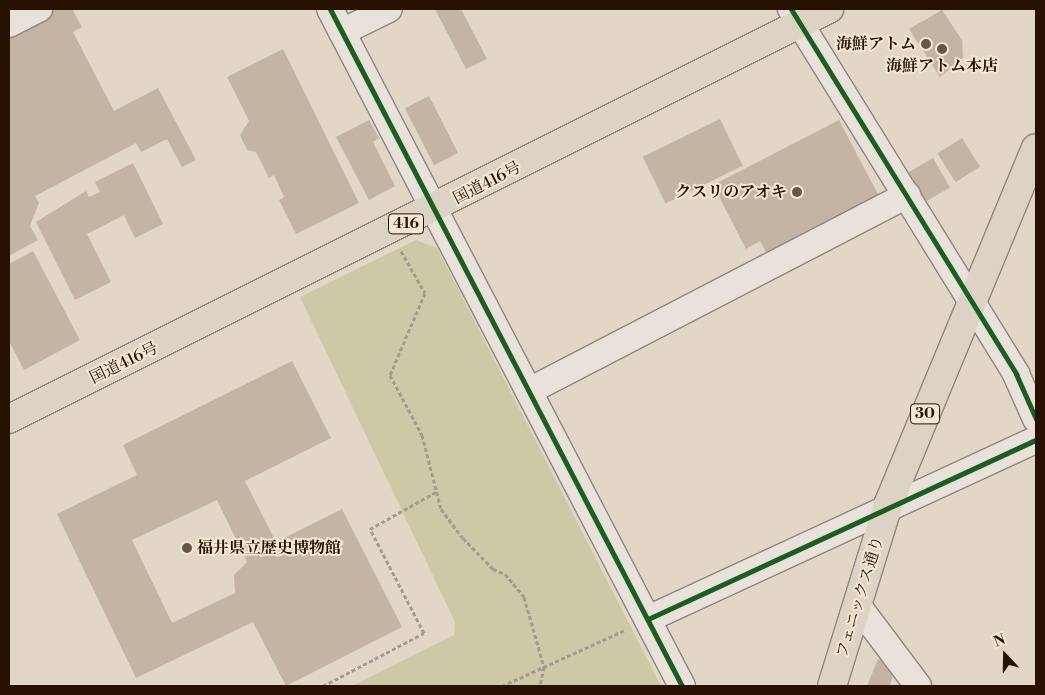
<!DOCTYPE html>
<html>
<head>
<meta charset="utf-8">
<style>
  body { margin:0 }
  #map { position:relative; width:1045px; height:695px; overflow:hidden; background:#e2d7c6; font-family:"Libre Bodoni","Noto Serif JP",serif }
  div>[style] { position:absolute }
  .green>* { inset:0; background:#cdc9a7 }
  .building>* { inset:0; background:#c5b3a3; transform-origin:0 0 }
  .path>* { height:3px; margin-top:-1.5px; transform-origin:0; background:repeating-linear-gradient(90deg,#a19b93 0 4px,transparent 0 6.5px) }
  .roads { filter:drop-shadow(1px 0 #8f867a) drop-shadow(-1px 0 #8f867a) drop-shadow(0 1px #8f867a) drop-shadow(0 -1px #8f867a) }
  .minor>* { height:26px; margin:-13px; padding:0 13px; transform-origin:13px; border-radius:13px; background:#e8e2da }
  .major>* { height:28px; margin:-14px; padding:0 14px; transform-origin:14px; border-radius:14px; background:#dcd3c4 }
  .highway>* { height:28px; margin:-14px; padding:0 14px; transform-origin:14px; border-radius:14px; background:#dcd3c4 }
  .cycleway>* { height:5px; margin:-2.5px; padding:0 2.5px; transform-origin:2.5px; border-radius:2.5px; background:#1b5e20 }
  .dots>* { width:14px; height:14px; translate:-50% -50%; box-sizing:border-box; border:2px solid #f4e7d2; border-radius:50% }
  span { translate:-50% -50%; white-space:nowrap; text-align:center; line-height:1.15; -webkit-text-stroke:4px #f4e7d2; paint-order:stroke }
  .shield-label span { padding:1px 4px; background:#f4e7d2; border:1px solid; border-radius:4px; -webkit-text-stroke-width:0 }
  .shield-label { font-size:15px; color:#271100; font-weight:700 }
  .poi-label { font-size:16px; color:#271100; font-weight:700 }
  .right { translate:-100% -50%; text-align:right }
  .left { translate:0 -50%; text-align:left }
  .street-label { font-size:16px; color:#271100 }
  .frame { position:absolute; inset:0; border:10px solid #271100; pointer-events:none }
  .north { position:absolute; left:980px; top:630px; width:50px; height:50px; -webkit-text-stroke:4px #f4e7d2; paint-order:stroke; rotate:339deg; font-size:14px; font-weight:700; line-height:20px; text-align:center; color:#271100 }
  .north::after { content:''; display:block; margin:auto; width:18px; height:22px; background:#271100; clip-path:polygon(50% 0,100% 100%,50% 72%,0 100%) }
</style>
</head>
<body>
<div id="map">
  <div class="green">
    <div style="clip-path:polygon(416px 240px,437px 248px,661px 686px,352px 686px,454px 635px,455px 622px,300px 297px)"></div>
  </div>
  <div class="building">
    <div style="clip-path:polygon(57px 9px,72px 9px,82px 27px,73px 32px,114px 111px,158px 88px,196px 160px,182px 167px,167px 139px,141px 152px,136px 143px,35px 196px,39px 203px,30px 226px,38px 240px,9px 256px,9px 34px)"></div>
    <div style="clip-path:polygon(435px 9px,461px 9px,487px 59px,466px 69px)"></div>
    <div style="clip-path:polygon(942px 10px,962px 40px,963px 58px,940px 77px,909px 29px)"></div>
    <div style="clip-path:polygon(283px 49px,359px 203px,296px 234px,279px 200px,284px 197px,274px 175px,269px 178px,256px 152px,247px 150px,240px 135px,249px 121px,227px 77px)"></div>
    <div style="left:429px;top:96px;width:64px;height:27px;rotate:63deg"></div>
    <div style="left:720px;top:119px;width:52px;height:86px;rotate:64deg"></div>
    <div style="clip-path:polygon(369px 120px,379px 138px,373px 142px,395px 186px,369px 200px,336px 137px)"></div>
    <div style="clip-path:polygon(839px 120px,881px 200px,769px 258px,760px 241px,746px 249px,713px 185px)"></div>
    <div style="left:962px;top:138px;width:34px;height:29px;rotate:58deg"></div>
    <div style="left:933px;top:158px;width:34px;height:30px;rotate:60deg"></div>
    <div style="clip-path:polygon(133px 163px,163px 224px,135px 238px,124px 215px,87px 234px,111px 282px,75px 300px,36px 222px,86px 191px,89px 197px,100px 192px,95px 182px)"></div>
    <div style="clip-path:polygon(33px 251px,80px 340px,24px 370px,9px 341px,9px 264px)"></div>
    <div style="clip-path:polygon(evenodd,292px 361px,331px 438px,245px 481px,276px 542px,342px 509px,402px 627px,286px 686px,253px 622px,136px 678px,57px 514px,137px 475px,123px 445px,292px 361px,217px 500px,247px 562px,234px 575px,235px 593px,172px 623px,132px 540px,217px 500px)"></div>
    <div style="clip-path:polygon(878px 659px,895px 666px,890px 686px,867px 686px)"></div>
  </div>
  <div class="path">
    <div style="left:401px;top:251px;width:48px;rotate:60.3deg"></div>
    <div style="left:425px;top:293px;width:89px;rotate:113.1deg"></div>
    <div style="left:390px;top:375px;width:68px;rotate:61.9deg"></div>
    <div style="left:422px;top:435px;width:76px;rotate:75.6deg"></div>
    <div style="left:441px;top:509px;width:36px;rotate:53deg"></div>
    <div style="left:463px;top:538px;width:43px;rotate:45.9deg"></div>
    <div style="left:493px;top:569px;width:13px;rotate:23deg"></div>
    <div style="left:505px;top:574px;width:30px;rotate:50deg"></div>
    <div style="left:524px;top:597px;width:73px;rotate:74.1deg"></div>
    <div style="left:544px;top:667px;width:19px;rotate:102deg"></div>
    <div style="left:323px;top:686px;width:114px;rotate:-27.7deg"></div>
    <div style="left:424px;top:633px;width:117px;rotate:-117.4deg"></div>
    <div style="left:370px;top:529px;width:76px;rotate:-29.3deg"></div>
    <div style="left:502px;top:686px;width:135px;rotate:-24.5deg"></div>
  </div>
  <div class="roads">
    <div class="minor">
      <div style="left:330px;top:9px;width:763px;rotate:62.53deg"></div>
      <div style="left:791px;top:9px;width:429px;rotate:58.3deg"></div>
      <div style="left:1016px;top:374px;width:49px;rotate:66deg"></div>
      <div style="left:9px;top:24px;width:34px;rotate:-27deg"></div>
      <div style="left:342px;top:32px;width:52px;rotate:-26.1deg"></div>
      <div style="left:529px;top:391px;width:426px;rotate:-27.4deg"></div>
      <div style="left:858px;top:606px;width:100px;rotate:53.1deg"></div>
      <div style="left:648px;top:619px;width:427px;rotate:-24.8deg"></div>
    </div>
    <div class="major">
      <div style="left:832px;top:686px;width:189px;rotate:-72.8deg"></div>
      <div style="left:888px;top:505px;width:386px;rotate:-67.5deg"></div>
    </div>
    <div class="highway">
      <div style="left:9px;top:419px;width:917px;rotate:-26.57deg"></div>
    </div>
  </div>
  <div class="cycleway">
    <div style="left:330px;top:9px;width:763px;rotate:62.53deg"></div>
    <div style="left:791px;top:9px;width:429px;rotate:58.3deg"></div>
    <div style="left:1016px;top:374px;width:49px;rotate:66deg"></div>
    <div style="left:648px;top:619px;width:427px;rotate:-24.8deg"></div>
  </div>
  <div class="dots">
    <div style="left:926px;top:44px;background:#685645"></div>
    <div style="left:942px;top:49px;background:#685645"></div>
    <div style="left:797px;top:192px;background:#685645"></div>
    <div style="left:187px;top:548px;background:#685645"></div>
  </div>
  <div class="shield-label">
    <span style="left:406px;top:224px">416</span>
    <span style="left:925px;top:414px">30</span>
  </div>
  <div class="poi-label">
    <span class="right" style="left:916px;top:44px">海鮮アトム</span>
    <span style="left:942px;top:66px">海鮮アトム本店</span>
    <span class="right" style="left:787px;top:192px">クスリのアオキ</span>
    <span class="left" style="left:197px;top:548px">福井県立歴史博物館</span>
  </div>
  <div class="street-label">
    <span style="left:487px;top:183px;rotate:-27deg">国道416号</span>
    <span style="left:124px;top:363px;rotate:-26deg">国道416号</span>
    <span style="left:860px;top:597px;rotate:-73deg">フェニックス通り</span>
  </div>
  <div class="frame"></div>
  <div class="north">N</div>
</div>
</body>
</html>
